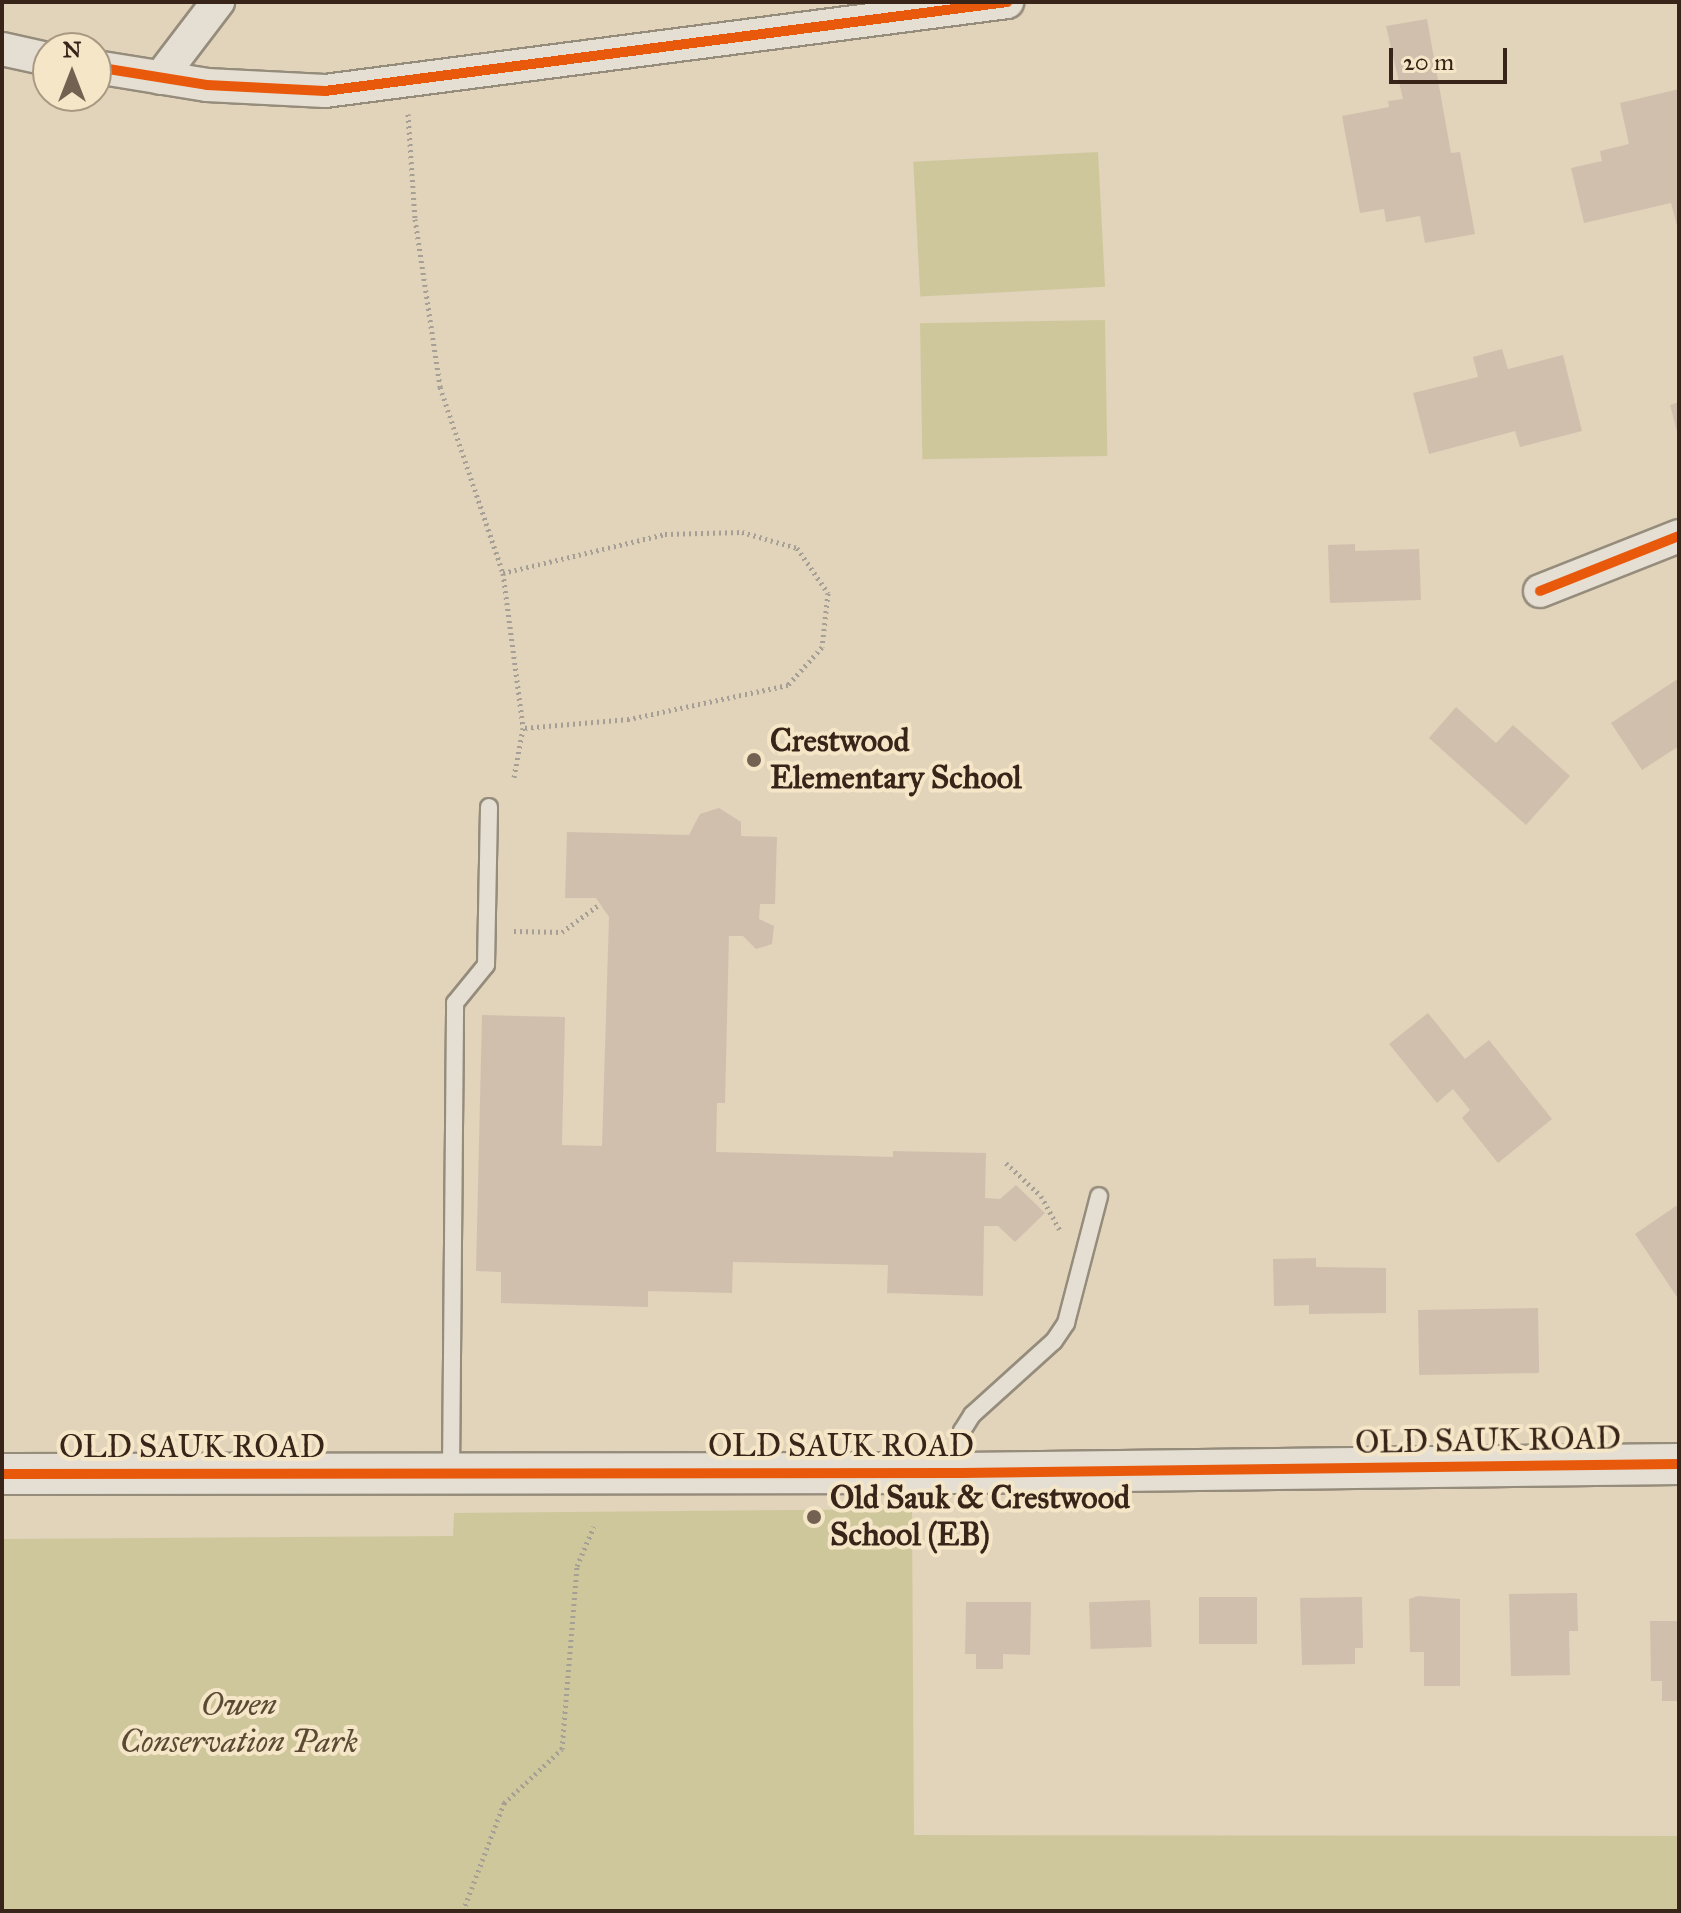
<!DOCTYPE html>
<html>
<head>
<meta charset="utf-8">
<style>
  body { margin:0 }
  #map { position:relative; width:1681px; height:1913px; overflow:hidden; background:#e1d4ba; font-family:"IM FELL Great Primer",serif }
  div>[style] { position:absolute }
  .green>* { inset:0; background:#cfc79c; transform-origin:0 0 }
  .building>* { inset:0; background:#d1bfae; transform-origin:0 0 }
  .path>* { height:5px; margin-top:-2.5px; transform-origin:0; background:repeating-linear-gradient(90deg,#a69f95 0 2px,transparent 0 6px) }
  .roads { filter:drop-shadow(2px 0 #968c7c) drop-shadow(-2px 0 #968c7c) drop-shadow(0 2px #968c7c) drop-shadow(0 -2px #968c7c) }
  .service>* { height:16px; margin:-8px; padding:0 8px; transform-origin:8px; border-radius:8px; background:#e5dfd3 }
  .minor>* { height:32px; margin:-16px; padding:0 16px; transform-origin:16px; border-radius:16px; background:#e5dfd3 }
  .tertiary>* { height:40px; margin:-20px; padding:0 20px; transform-origin:20px; border-radius:20px; background:#e5dfd3 }
  .cycleway>* { height:10px; margin:-5px; padding:0 5px; transform-origin:5px; border-radius:5px; background:#e8590c }
  .dots>* { width:22px; height:22px; translate:-50% -50%; box-sizing:border-box; border:4px solid #f5e6c8; border-radius:50% }
  span { translate:-50% -50%; white-space:nowrap; text-align:center; line-height:1.15; -webkit-text-stroke:8px #f5e6c8; paint-order:stroke }
  .poi-label { font-size:32px; color:#382418; font-weight:700 }
  .left { translate:0 -50%; text-align:left }
  .street-label { font-size:32px; color:#382418 }
  .park-label { font-size:32px; color:#5a4a33; font-style:italic }
  .frame { position:absolute; inset:0; border:4px solid #382418; pointer-events:none }
  .north { position:absolute; left:32px; top:32px; width:80px; height:80px; box-sizing:border-box; background:#f5e6c8; border:2px solid #a99882; border-radius:50%; rotate:0deg; font-size:22px; font-weight:700; line-height:32px; text-align:center; color:#382418 }
  .north::after { content:''; display:block; margin:auto; width:28px; height:36px; background:#736251; clip-path:polygon(50% 0,100% 100%,50% 72%,0 100%) }
  .scale { position:absolute; left:1389px; top:48px; width:118px; height:36px; box-sizing:border-box; border:4px solid #382418; border-top:0; padding-left:10px; font-size:24px; line-height:28px; white-space:nowrap; color:#382418; -webkit-text-stroke:6px #f5e6c8; paint-order:stroke }
</style>
</head>
<body>
<div id="map">
  <div class="green">
    <div style="left:1098px;top:152px;width:135px;height:185px;rotate:87deg"></div>
    <div style="left:1105px;top:320px;width:136px;height:185px;rotate:89deg"></div>
    <div style="clip-path:polygon(912px 1509px,914px 1835px,1679px 1836px,1679px 1911px,2px 1911px,2px 1539px,453px 1536px,454px 1513px)"></div>
  </div>
  <div class="building">
    <div style="clip-path:polygon(1427px 19px,1451px 153px,1460px 152px,1475px 234px,1425px 243px,1420px 216px,1386px 222px,1384px 209px,1360px 213px,1342px 116px,1389px 107px,1388px 101px,1403px 99px,1386px 26px)"></div>
    <div style="clip-path:polygon(1679px 89px,1679px 233px,1671px 203px,1584px 223px,1571px 168px,1602px 161px,1600px 151px,1629px 144px,1620px 103px)"></div>
    <div style="clip-path:polygon(1502px 349px,1508px 369px,1563px 355px,1582px 431px,1520px 447px,1515px 431px,1429px 454px,1413px 393px,1478px 377px,1473px 357px)"></div>
    <div style="clip-path:polygon(1679px 402px,1679px 435px,1678px 435px,1670px 405px)"></div>
    <div style="clip-path:polygon(1355px 544px,1355px 551px,1419px 549px,1421px 600px,1330px 603px,1328px 545px)"></div>
    <div style="clip-path:polygon(1679px 678px,1679px 746px,1642px 770px,1611px 723px)"></div>
    <div style="clip-path:polygon(1456px 707px,1496px 743px,1513px 725px,1570px 776px,1526px 825px,1429px 738px)"></div>
    <div style="clip-path:polygon(719px 808px,741px 822px,741px 836px,777px 837px,775px 904px,760px 904px,759px 919px,774px 926px,772px 944px,756px 949px,743px 936px,729px 936px,725px 1103px,717px 1103px,716px 1152px,893px 1157px,893px 1151px,986px 1153px,985px 1198px,1000px 1199px,1016px 1185px,1045px 1213px,1015px 1242px,998px 1226px,984px 1226px,983px 1296px,887px 1293px,888px 1265px,733px 1262px,732px 1293px,648px 1291px,648px 1307px,501px 1303px,501px 1272px,476px 1271px,482px 1015px,565px 1017px,562px 1145px,602px 1146px,609px 917px,596px 898px,565px 898px,567px 832px,689px 835px,700px 814px)"></div>
    <div style="clip-path:polygon(1428px 1013px,1465px 1059px,1489px 1040px,1552px 1119px,1498px 1163px,1462px 1118px,1470px 1110px,1453px 1089px,1437px 1103px,1389px 1044px)"></div>
    <div style="clip-path:polygon(1679px 1204px,1679px 1296px,1677px 1297px,1635px 1234px)"></div>
    <div style="clip-path:polygon(1316px 1258px,1316px 1267px,1386px 1268px,1386px 1313px,1309px 1314px,1309px 1305px,1274px 1306px,1273px 1259px)"></div>
    <div style="left:1538px;top:1308px;width:65px;height:120px;rotate:89deg"></div>
    <div style="clip-path:polygon(1577px 1593px,1578px 1631px,1569px 1631px,1570px 1675px,1511px 1676px,1509px 1594px)"></div>
    <div style="clip-path:polygon(1418px 1596px,1460px 1599px,1460px 1686px,1424px 1686px,1424px 1652px,1410px 1652px,1409px 1599px)"></div>
    <div style="left:1199px;top:1597px;width:58px;height:47px"></div>
    <div style="clip-path:polygon(1362px 1597px,1363px 1648px,1355px 1648px,1355px 1664px,1302px 1665px,1300px 1598px)"></div>
    <div style="left:1150px;top:1600px;width:47px;height:61px;rotate:88deg"></div>
    <div style="clip-path:polygon(966px 1602px,1031px 1602px,1030px 1655px,1003px 1654px,1003px 1669px,976px 1669px,976px 1654px,965px 1654px)"></div>
    <div style="clip-path:polygon(1650px 1621px,1679px 1621px,1679px 1701px,1662px 1701px,1662px 1681px,1651px 1681px)"></div>
  </div>
  <div class="path">
    <div style="left:408px;top:114px;width:105px;rotate:86.2deg"></div>
    <div style="left:415px;top:219px;width:170px;rotate:81.5deg"></div>
    <div style="left:440px;top:387px;width:196px;rotate:71.3deg"></div>
    <div style="left:503px;top:573px;width:156px;rotate:82.6deg"></div>
    <div style="left:523px;top:728px;width:50px;rotate:100.4deg"></div>
    <div style="left:503px;top:573px;width:167px;rotate:-13.5deg"></div>
    <div style="left:665px;top:534px;width:77px;rotate:-1.5deg"></div>
    <div style="left:742px;top:532px;width:57px;rotate:16.2deg"></div>
    <div style="left:797px;top:548px;width:55px;rotate:55.4deg"></div>
    <div style="left:828px;top:593px;width:54px;rotate:96.3deg"></div>
    <div style="left:822px;top:647px;width:51px;rotate:131.8deg"></div>
    <div style="left:788px;top:685px;width:163px;rotate:167.9deg"></div>
    <div style="left:629px;top:719px;width:106px;rotate:175.1deg"></div>
    <div style="left:514px;top:931px;width:48px;rotate:1.2deg"></div>
    <div style="left:562px;top:932px;width:47px;rotate:-36.4deg"></div>
    <div style="left:1006px;top:1163px;width:48px;rotate:43.3deg"></div>
    <div style="left:1041px;top:1196px;width:39px;rotate:61deg"></div>
    <div style="left:463px;top:1911px;width:116px;rotate:-69.2deg"></div>
    <div style="left:504px;top:1803px;width:79px;rotate:-43deg"></div>
    <div style="left:562px;top:1749px;width:184px;rotate:-85.3deg"></div>
    <div style="left:577px;top:1566px;width:43px;rotate:-67deg"></div>
  </div>
  <div class="roads">
    <div class="service">
      <div style="left:451px;top:1472px;width:469px;rotate:-89.5deg"></div>
      <div style="left:455px;top:1003px;width:49px;rotate:-50.8deg"></div>
      <div style="left:486px;top:965px;width:158px;rotate:-88.9deg"></div>
      <div style="left:962px;top:1473px;width:42px;rotate:-90deg"></div>
      <div style="left:962px;top:1431px;width:19px;rotate:-58deg"></div>
      <div style="left:972px;top:1415px;width:110px;rotate:-42.1deg"></div>
      <div style="left:1054px;top:1341px;width:22px;rotate:-56deg"></div>
      <div style="left:1066px;top:1323px;width:131px;rotate:-75.4deg"></div>
    </div>
    <div class="minor">
      <div style="left:2px;top:49px;width:47px;rotate:12.3deg"></div>
      <div style="left:96px;top:67px;width:112px;rotate:9.2deg"></div>
      <div style="left:207px;top:85px;width:118px;rotate:2.9deg"></div>
      <div style="left:325px;top:91px;width:688px;rotate:-7.43deg"></div>
      <div style="left:160px;top:78px;width:96px;rotate:-52.7deg"></div>
      <div style="left:1540px;top:591px;width:149px;rotate:-21.6deg"></div>
    </div>
    <div class="tertiary">
      <div style="left:2px;top:1474px;width:960px;rotate:-0.06deg"></div>
      <div style="left:962px;top:1473px;width:717px;rotate:-0.72deg"></div>
    </div>
  </div>
  <div class="cycleway">
    <div style="left:96px;top:67px;width:112px;rotate:9.2deg"></div>
    <div style="left:207px;top:85px;width:118px;rotate:2.9deg"></div>
    <div style="left:325px;top:91px;width:688px;rotate:-7.43deg"></div>
    <div style="left:1540px;top:591px;width:149px;rotate:-21.6deg"></div>
    <div style="left:2px;top:1474px;width:960px;rotate:-0.06deg"></div>
    <div style="left:962px;top:1473px;width:717px;rotate:-0.72deg"></div>
  </div>
  <div class="dots">
    <div style="left:754px;top:760px;background:#736251"></div>
    <div style="left:814px;top:1517px;background:#736251"></div>
  </div>
  <div class="poi-label">
    <span class="left" style="left:770px;top:760px">Crestwood<br>Elementary School</span>
    <span class="left" style="left:830px;top:1517px">Old Sauk &amp; Crestwood<br>School (EB)</span>
  </div>
  <div class="street-label">
    <span style="left:1488px;top:1441px;rotate:-1deg">OLD SAUK ROAD</span>
    <span style="left:841px;top:1446px">OLD SAUK ROAD</span>
    <span style="left:192px;top:1447px">OLD SAUK ROAD</span>
  </div>
  <div class="park-label">
    <span style="left:239px;top:1724px">Owen<br>Conservation Park</span>
  </div>
  <div class="frame"></div>
  <div class="north">N</div>
  <div class="scale">20 m</div>
</div>
</body>
</html>
